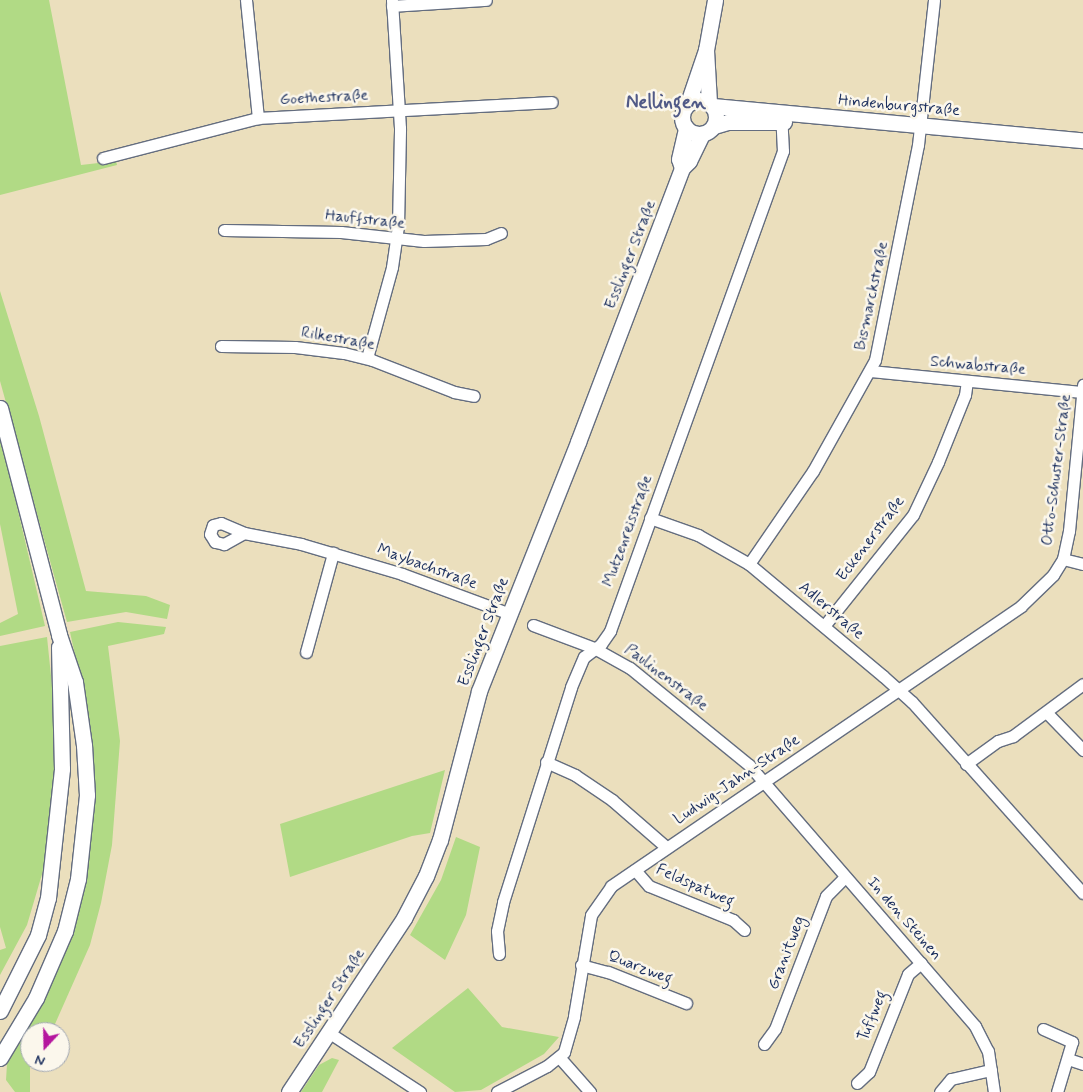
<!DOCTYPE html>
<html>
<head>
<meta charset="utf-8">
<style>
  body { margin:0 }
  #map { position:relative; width:1083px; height:1092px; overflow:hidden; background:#ebdfbd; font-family:Mynerve,sans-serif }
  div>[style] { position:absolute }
  .green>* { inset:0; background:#b1da85 }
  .roads { filter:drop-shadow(1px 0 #646d7f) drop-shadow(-1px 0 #646d7f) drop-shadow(0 1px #646d7f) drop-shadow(0 -1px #646d7f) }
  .street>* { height:11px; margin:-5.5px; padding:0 5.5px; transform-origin:5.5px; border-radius:5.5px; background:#fff }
  .secondary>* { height:15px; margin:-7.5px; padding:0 7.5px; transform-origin:7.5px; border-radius:7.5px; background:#fff }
  .secondary>.ring { margin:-7.5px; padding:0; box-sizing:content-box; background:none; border:15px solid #fff; border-radius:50% }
  span { translate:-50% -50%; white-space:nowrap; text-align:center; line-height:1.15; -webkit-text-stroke:5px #fbf7ec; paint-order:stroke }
  .street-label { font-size:16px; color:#1b2f5e }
  .quarter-label { font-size:19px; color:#515a87; font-weight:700 }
  .north { position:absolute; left:20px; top:1022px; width:50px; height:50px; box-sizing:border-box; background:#fbf7ec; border:1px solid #a1a7b3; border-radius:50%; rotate:201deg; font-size:14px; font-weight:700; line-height:20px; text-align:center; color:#1b2f5e }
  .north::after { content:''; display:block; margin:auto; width:18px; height:22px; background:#b5179e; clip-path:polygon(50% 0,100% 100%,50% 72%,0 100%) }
</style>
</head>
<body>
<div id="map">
  <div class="green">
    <div style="clip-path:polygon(0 0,49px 0,81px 165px,116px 161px,117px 165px,0 195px)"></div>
    <div style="clip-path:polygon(0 291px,39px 416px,86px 591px,146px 596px,170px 605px,167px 619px,126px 612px,67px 622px,0 381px)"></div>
    <div style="clip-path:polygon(0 434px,45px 626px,0 636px,0 623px,18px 614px,0 524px)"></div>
    <div style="clip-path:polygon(118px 622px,166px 627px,164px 634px,108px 646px,120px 741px,112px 845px,101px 903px,90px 945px,55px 1024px,50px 1032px,30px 1032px,30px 1092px,15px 1092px,6px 1080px,7px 1064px,60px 964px,79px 909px,89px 859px,92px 815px,86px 706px,70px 632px)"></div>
    <div style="clip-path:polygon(47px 637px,58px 744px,45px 864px,27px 925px,0 975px,0 950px,6px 948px,0 927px,0 646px)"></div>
    <div style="clip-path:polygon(445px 770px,430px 833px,412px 836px,290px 877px,280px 824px)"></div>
    <div style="clip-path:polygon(456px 837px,480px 847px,466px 915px,445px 960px,410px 935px,441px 880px)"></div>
    <div style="clip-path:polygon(468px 988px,502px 1027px,559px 1037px,544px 1054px,481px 1090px,455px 1092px,392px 1048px)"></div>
    <div style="clip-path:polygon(332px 1058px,339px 1060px,322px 1092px,301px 1092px,319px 1065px)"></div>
  </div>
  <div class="roads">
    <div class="street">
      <div style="left:246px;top:0;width:119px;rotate:84.2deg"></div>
      <div style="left:392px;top:6px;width:94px;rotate:-3.7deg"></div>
      <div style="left:103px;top:158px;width:160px;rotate:-14.5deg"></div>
      <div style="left:258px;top:118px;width:294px;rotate:-3.1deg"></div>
      <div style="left:224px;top:230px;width:117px;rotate:1deg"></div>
      <div style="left:341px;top:232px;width:83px;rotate:6.2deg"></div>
      <div style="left:424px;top:241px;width:62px;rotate:-1.8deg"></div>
      <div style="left:486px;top:239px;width:16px;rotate:-22deg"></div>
      <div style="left:221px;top:346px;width:74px;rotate:0.8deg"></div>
      <div style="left:295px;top:347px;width:49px;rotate:7deg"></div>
      <div style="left:344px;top:353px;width:29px;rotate:14deg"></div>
      <div style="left:372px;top:360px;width:88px;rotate:21.3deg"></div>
      <div style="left:454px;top:392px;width:20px;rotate:11deg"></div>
      <div style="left:367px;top:358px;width:94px;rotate:-74.6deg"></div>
      <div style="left:392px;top:267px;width:41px;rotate:-81.7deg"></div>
      <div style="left:398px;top:226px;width:98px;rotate:-88.8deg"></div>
      <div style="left:400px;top:128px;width:128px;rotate:-93.6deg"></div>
      <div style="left:871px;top:371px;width:213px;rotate:5.7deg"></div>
      <div style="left:650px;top:518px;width:51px;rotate:19.5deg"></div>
      <div style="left:698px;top:535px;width:59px;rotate:29.6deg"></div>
      <div style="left:749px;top:564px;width:175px;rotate:39.9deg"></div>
      <div style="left:883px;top:676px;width:39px;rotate:42deg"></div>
      <div style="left:912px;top:702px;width:256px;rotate:48.2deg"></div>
      <div style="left:244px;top:533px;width:23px;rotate:151deg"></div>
      <div style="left:224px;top:544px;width:9px;rotate:-167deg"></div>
      <div style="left:215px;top:542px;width:9px;rotate:-122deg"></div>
      <div style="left:210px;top:534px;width:9px;rotate:-72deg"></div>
      <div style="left:213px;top:525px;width:8px;rotate:-14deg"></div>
      <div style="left:221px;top:523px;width:25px;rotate:23deg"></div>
      <div style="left:244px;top:533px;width:58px;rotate:10.9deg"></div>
      <div style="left:301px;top:544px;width:105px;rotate:16.5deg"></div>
      <div style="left:402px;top:574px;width:115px;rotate:20.3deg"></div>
      <div style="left:1063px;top:559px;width:21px;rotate:14deg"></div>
      <div style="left:749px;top:564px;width:113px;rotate:-55.5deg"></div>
      <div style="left:813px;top:471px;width:127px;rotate:-60.8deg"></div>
      <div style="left:875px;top:360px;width:219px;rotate:-78.7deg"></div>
      <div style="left:918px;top:145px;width:146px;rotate:-83.7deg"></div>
      <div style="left:533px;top:625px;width:65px;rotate:20.7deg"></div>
      <div style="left:594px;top:648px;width:41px;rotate:29.1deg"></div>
      <div style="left:630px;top:668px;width:154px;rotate:39.2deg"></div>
      <div style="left:749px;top:765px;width:345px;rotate:49.1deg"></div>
      <div style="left:975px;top:1026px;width:28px;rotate:63deg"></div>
      <div style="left:988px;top:1051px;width:41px;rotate:81.7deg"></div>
      <div style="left:824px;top:626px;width:142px;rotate:-51.3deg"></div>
      <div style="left:913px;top:515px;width:59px;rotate:-64.7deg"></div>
      <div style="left:938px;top:462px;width:72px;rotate:-68.1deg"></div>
      <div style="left:965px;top:395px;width:14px;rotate:-82deg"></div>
      <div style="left:306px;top:652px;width:103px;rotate:-74.7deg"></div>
      <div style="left:1047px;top:713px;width:52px;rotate:45.8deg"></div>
      <div style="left:546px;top:762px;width:32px;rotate:24deg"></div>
      <div style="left:575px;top:775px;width:45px;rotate:34deg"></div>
      <div style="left:612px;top:800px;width:72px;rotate:41deg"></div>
      <div style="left:966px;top:764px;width:39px;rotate:-36deg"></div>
      <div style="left:998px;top:741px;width:16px;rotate:-18deg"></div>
      <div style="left:1013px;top:736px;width:87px;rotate:-36.6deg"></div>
      <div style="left:635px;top:870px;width:21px;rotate:49deg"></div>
      <div style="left:649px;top:886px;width:91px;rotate:22deg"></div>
      <div style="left:733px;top:920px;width:15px;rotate:42deg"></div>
      <div style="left:499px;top:954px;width:23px;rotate:-95deg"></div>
      <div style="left:497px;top:931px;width:30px;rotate:-78deg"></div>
      <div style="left:503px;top:902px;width:225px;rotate:-72.4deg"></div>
      <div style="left:571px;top:687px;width:33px;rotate:-67deg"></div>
      <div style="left:584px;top:657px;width:21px;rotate:-37deg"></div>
      <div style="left:601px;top:644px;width:16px;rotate:-55deg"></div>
      <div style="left:610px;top:631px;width:510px;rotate:-70.18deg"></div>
      <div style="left:783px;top:151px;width:36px;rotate:-93deg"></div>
      <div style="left:581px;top:965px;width:28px;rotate:15deg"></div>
      <div style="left:608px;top:972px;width:84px;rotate:21.7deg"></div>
      <div style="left:1043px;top:1029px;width:32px;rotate:24deg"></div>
      <div style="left:1072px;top:1042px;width:52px;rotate:106.7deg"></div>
      <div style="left:328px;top:1032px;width:110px;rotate:33.1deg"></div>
      <div style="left:764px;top:1044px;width:19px;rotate:-54deg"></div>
      <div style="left:775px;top:1029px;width:142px;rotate:-69deg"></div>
      <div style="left:826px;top:896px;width:27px;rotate:-45deg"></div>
      <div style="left:559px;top:1057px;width:47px;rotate:48.5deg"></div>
      <div style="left:1068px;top:1059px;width:16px;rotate:18deg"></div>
      <div style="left:857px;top:1083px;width:16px;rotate:-43deg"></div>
      <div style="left:869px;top:1072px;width:105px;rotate:-68.3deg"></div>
      <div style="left:908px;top:974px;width:17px;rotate:-40deg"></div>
      <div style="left:497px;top:1092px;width:56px;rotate:-27.5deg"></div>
      <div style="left:547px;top:1066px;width:22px;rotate:-39deg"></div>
      <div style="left:564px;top:1052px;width:37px;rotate:-74deg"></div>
      <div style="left:574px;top:1016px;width:102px;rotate:-80.4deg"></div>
      <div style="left:591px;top:915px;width:35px;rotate:-55deg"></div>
      <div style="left:611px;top:886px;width:496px;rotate:-34.3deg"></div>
      <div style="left:1021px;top:606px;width:45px;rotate:-44.1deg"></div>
      <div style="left:1053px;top:575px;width:19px;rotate:-58deg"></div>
      <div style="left:1063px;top:559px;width:29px;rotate:-78deg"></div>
      <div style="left:1069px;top:531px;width:147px;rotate:-84.5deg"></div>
      <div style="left:940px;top:1092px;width:17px;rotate:-50deg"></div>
      <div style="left:951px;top:1079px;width:41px;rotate:-12.7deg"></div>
    </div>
    <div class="secondary">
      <div style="left:706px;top:50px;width:52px;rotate:86.7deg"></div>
      <div class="ring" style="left:682px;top:100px;width:19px;height:19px"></div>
      <div style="left:688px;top:103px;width:56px;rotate:-71.2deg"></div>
      <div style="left:706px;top:50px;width:51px;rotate:-79.8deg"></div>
      <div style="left:713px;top:106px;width:372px;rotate:5.3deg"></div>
      <div style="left:714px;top:126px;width:15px;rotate:-16deg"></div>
      <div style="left:728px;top:122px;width:56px"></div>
      <div style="left:682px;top:168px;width:9px;rotate:-108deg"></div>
      <div style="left:679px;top:159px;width:32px;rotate:-77deg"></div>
      <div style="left:0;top:408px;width:235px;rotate:75.4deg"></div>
      <div style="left:59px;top:635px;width:50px;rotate:71.2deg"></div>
      <div style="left:75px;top:682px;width:64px;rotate:81.9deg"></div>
      <div style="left:84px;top:745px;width:50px;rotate:86.6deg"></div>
      <div style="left:87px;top:795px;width:84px;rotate:96.1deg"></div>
      <div style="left:78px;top:879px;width:54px;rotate:104deg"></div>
      <div style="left:65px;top:931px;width:73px;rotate:113.4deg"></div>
      <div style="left:36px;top:998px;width:70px;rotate:121deg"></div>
      <div style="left:0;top:1011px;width:85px;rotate:-63.4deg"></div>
      <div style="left:38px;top:935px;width:38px;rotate:-75deg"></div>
      <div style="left:48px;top:898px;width:130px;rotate:-83.8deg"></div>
      <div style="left:62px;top:769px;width:122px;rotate:-91.4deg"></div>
      <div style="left:289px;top:1092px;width:209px;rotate:-56.5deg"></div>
      <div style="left:404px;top:918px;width:47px;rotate:-62.4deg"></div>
      <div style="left:426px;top:876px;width:39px;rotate:-69deg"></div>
      <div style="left:440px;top:840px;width:154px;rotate:-75.3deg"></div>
      <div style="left:479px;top:691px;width:268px;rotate:-68.3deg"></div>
      <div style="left:578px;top:442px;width:293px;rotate:-69.2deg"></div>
      <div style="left:682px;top:168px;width:10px;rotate:-45deg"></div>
      <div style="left:689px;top:161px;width:30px;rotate:-64deg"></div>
    </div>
  </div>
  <div class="street-label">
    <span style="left:324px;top:98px;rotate:-3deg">Goethestraße</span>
    <span style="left:899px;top:106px;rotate:5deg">Hindenburgstraße</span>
    <span style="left:365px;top:220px;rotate:6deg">Hauffstraße</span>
    <span style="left:631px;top:255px;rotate:-69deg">Esslinger Straße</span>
    <span style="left:872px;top:296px;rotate:-78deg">Bismarckstraße</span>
    <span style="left:338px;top:339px;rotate:10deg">Rilkestraße</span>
    <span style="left:978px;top:366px;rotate:5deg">Schwabstraße</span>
    <span style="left:1057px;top:470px;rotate:-83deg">Otto-Schuster-Straße</span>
    <span style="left:628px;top:531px;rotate:-70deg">Mutzenreisstraße</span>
    <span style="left:871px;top:539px;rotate:-53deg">Eckenerstraße</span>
    <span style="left:427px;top:567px;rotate:20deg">Maybachstraße</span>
    <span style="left:831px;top:611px;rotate:40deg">Adlerstraße</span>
    <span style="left:484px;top:632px;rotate:-69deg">Esslinger Straße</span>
    <span style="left:666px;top:678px;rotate:37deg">Paulinenstraße</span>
    <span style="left:737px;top:780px;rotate:-34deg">Ludwig-Jahn-Straße</span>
    <span style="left:695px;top:886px;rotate:24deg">Feldspatweg</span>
    <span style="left:904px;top:919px;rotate:49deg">In den Steinen</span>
    <span style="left:787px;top:953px;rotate:-69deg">Granitweg</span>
    <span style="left:640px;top:968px;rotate:21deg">Quarzweg</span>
    <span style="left:330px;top:999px;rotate:-57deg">Esslinger Straße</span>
    <span style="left:873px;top:1016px;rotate:-68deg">Tuffweg</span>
  </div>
  <div class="quarter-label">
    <span style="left:666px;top:103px">Nellingen</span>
  </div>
  <div class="north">N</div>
</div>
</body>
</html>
